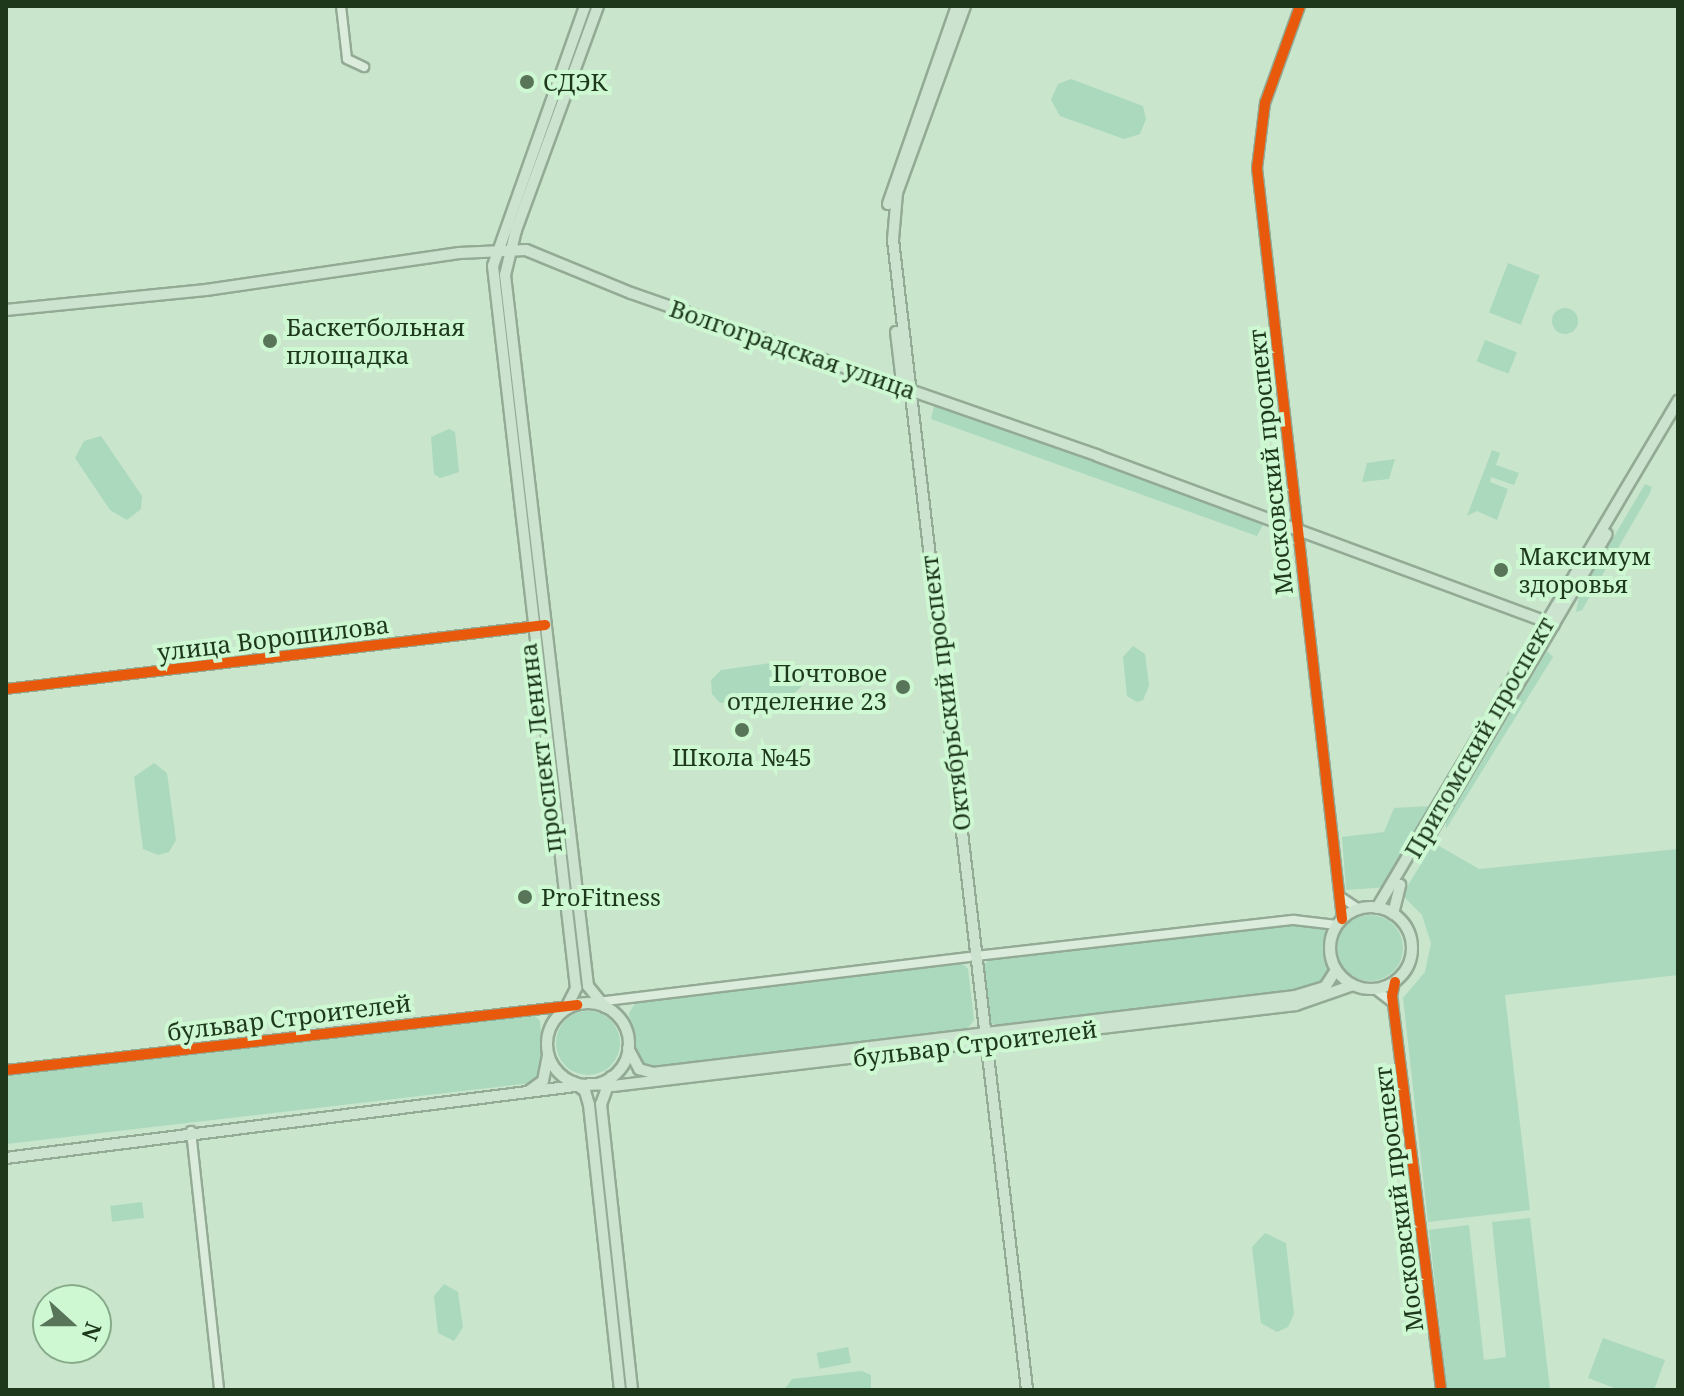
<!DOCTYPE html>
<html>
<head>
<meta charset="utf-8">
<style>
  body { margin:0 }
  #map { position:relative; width:1684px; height:1396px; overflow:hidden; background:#c9e5cc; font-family:"Noto Serif",serif }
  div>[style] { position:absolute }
  .green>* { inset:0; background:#aad9be; transform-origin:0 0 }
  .round { border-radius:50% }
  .roads { filter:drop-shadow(2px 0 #93aa94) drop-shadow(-2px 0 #93aa94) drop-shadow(0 2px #93aa94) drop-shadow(0 -2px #93aa94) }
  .minor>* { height:8px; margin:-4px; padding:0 4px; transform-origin:4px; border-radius:4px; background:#dbecdd }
  .major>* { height:10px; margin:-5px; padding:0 5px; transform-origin:5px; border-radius:5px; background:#cce4cf }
  .major>.ring { margin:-5px; padding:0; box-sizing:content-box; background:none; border:10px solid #cce4cf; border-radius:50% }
  .cycleway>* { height:10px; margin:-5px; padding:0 5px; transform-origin:5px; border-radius:5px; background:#e8590c }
  .dots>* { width:22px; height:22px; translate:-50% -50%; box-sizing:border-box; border:4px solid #cdf8d2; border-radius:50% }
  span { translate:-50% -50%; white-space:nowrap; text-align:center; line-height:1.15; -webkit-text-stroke:8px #cdf8d2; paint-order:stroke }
  .poi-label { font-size:24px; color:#1d381b }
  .left { translate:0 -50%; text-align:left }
  .right { translate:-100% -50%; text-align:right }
  .street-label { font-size:24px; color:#1d381b }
  .frame { position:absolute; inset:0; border:8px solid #1d381b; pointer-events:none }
  .north { position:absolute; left:32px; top:1284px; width:80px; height:80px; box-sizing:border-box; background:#cdf8d2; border:2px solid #87ab89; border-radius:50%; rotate:111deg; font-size:22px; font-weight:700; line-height:32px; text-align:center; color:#1d381b }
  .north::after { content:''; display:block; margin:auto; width:28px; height:36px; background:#597559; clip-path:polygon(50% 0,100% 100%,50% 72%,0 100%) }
</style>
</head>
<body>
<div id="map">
  <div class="green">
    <div style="clip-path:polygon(1071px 79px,1143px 106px,1146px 119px,1140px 134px,1124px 139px,1060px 116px,1051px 100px,1058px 84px)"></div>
    <div style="left:1508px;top:263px;width:34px;height:53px;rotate:21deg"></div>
    <div class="round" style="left:1552px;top:308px;width:26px;height:26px"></div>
    <div style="left:1485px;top:340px;width:34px;height:23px;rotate:21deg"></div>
    <div style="clip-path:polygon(935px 402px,1267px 517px,1257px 536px,931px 419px)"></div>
    <div style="clip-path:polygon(449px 429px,455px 432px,459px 472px,440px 478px,434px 474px,431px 437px)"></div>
    <div style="clip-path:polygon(101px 436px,142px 496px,141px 509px,127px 520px,110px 510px,75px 458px,84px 441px)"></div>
    <div style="clip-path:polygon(1492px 450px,1500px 453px,1496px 465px,1519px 473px,1514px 485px,1491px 477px,1490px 482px,1508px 489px,1497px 520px,1477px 511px,1467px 516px)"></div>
    <div style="clip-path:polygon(1395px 459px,1389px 479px,1362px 482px,1367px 463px)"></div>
    <div style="clip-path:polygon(1645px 484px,1652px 487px,1650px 493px,1582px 610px,1576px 612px,1579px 596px)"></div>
    <div style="clip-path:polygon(1133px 646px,1145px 654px,1149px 686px,1143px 700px,1137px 702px,1127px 696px,1123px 657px)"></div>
    <div style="clip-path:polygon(1547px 651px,1553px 657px,1446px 829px,1446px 822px)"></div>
    <div style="clip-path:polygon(786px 661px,802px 671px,802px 686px,792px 695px,720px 703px,712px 694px,711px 680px,721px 670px)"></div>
    <div style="clip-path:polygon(154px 763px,167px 773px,176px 840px,169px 852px,158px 855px,143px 849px,134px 777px)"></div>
    <div style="clip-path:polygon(1433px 806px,1388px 887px,1346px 890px,1342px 837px,1384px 832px,1394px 808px)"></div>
    <div style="clip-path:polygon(1434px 843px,1479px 869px,1678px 849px,1678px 975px,1505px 995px,1530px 1210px,1428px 1222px,1403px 998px,1425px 972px,1431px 943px,1422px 915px,1402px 895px)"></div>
    <div class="round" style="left:1337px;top:915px;width:66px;height:66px"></div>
    <div style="clip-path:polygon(1296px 923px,1328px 930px,1328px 980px,1303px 991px,998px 1027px,989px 1021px,983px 966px,989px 960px)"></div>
    <div style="clip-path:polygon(961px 962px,968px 969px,974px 1020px,965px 1032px,652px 1069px,637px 1058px,629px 1013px,636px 1002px)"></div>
    <div class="round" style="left:556px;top:1011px;width:64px;height:64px"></div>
    <div style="clip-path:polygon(533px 1014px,540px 1021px,544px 1070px,531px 1083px,6px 1144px,6px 1073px)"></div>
    <div style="left:142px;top:1202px;width:16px;height:32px;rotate:83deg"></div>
    <div style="clip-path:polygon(1530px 1218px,1550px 1390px,1447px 1390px,1429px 1230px,1469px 1225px,1484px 1360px,1506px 1357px,1492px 1222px)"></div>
    <div style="clip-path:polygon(1265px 1233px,1286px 1243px,1294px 1314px,1288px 1327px,1277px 1332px,1261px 1323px,1252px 1247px)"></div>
    <div style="clip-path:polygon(444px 1284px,458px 1292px,463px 1327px,454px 1341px,438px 1333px,434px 1296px)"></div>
    <div style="clip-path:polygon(1603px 1338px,1665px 1360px,1654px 1390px,1620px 1390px,1588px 1378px)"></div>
    <div style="left:848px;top:1347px;width:16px;height:32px;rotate:79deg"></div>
    <div style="clip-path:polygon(862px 1371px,871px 1375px,871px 1390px,784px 1390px,792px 1379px)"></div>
  </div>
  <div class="roads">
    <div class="minor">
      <div style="left:341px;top:6px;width:53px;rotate:83.5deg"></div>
      <div style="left:347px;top:59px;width:19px;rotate:25deg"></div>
      <div style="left:1300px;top:6px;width:103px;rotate:109.8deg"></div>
      <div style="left:1265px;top:103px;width:65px;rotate:97deg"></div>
      <div style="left:1257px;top:168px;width:756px;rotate:83.54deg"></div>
      <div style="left:6px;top:689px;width:535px;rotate:-6.77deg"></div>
      <div style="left:1341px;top:897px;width:22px;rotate:34deg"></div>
      <div style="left:976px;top:956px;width:320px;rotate:-6.5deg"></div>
      <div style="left:1294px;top:920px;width:43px;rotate:6.6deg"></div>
      <div style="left:1395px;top:982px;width:14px;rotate:102deg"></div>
      <div style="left:1392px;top:996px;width:397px;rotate:82.9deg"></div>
      <div style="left:1375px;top:989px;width:23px;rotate:38deg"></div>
      <div style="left:589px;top:1003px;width:383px;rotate:-6.9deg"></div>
      <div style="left:6px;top:1070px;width:575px;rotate:-6.49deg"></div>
      <div style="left:191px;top:1131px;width:261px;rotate:83.8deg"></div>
    </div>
    <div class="major">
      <div style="left:598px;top:6px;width:239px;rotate:110.1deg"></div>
      <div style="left:516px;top:230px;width:46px;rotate:103.7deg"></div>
      <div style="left:505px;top:275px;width:716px;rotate:83.34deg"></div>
      <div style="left:588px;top:986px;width:27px;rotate:51deg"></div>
      <div style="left:965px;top:6px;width:199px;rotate:110deg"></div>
      <div style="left:897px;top:193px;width:47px;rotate:94.9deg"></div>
      <div style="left:893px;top:240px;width:1158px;rotate:83.35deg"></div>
      <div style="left:888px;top:204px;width:210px;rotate:-70.8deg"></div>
      <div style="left:6px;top:310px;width:201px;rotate:-5.7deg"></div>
      <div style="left:206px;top:290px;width:256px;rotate:-8.3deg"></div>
      <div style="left:459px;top:253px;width:67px;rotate:-2.6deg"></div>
      <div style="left:526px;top:250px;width:113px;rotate:22.3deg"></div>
      <div style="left:631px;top:293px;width:495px;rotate:19.2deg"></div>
      <div style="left:1098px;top:456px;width:486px;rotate:20.3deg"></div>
      <div style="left:896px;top:332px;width:59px;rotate:83.2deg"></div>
      <div style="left:1430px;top:834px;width:348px;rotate:-59.5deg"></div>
      <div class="ring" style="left:1330px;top:907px;width:72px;height:72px"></div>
      <div style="left:1377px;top:908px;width:590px;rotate:-59.3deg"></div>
      <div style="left:1393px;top:914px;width:30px;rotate:-76deg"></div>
      <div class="ring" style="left:547px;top:1003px;width:72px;height:72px"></div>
      <div style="left:565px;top:1010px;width:25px;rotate:-63deg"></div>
      <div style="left:576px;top:988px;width:727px;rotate:-96.56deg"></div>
      <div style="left:493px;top:266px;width:276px;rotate:-70.5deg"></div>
      <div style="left:628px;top:1048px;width:24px;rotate:62deg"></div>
      <div style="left:639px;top:1069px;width:15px;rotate:16deg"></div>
      <div style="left:653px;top:1073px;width:647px;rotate:-6.84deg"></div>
      <div style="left:1295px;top:996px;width:31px;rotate:-17deg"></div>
      <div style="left:1325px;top:987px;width:20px;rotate:-57deg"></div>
      <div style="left:611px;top:1077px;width:29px;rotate:110deg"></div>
      <div style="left:601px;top:1104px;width:288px;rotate:83.8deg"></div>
      <div style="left:573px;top:1082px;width:15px;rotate:37deg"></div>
      <div style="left:585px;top:1091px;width:15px;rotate:74deg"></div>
      <div style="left:589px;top:1105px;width:287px;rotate:83.8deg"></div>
      <div style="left:594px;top:1084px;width:19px;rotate:6deg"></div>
      <div style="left:613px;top:1086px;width:688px;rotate:-6.76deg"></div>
      <div style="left:1296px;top:1005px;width:60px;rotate:-19.3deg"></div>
      <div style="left:529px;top:1091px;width:17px;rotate:-36deg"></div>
      <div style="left:543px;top:1081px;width:26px;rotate:-79deg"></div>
      <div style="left:6px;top:1158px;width:590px;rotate:-7.21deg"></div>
    </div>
  </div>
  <div class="cycleway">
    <div style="left:1300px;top:6px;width:103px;rotate:109.8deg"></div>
    <div style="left:1265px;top:103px;width:65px;rotate:97deg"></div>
    <div style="left:1257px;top:168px;width:756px;rotate:83.54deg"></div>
    <div style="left:6px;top:689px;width:543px;rotate:-6.77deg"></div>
    <div style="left:1395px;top:982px;width:14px;rotate:102deg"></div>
    <div style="left:1392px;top:996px;width:397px;rotate:82.9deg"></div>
    <div style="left:6px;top:1070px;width:575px;rotate:-6.49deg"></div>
  </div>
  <div class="dots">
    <div style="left:527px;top:82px;background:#597559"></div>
    <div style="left:270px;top:341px;background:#597559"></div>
    <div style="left:1501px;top:570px;background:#597559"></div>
    <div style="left:903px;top:687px;background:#597559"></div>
    <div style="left:742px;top:730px;background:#597559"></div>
    <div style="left:525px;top:897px;background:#597559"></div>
  </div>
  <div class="poi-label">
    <span class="left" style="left:543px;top:82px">СДЭК</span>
    <span class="left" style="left:286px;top:341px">Баскетбольная<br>площадка</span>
    <span class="left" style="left:1519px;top:570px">Максимум<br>здоровья</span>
    <span class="right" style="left:887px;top:687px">Почтовое<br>отделение 23</span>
    <span style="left:742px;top:757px">Школа №45</span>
    <span class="left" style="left:541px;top:897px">ProFitness</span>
  </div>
  <div class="street-label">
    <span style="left:793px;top:349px;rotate:19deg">Волгоградская улица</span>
    <span style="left:1270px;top:462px;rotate:-96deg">Московский проспект</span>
    <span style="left:273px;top:638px;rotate:-7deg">улица Ворошилова</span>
    <span style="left:945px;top:693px;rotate:-97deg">Октябрьский проспект</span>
    <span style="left:1479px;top:737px;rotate:-60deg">Притомский проспект</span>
    <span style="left:540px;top:748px;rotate:-97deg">проспект Ленина</span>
    <span style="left:289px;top:1017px;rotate:-7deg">бульвар Строителей</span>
    <span style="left:975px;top:1043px;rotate:-7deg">бульвар Строителей</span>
    <span style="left:1398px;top:1199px;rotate:-97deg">Московский проспект</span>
  </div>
  <div class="frame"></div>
  <div class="north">N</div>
</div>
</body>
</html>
